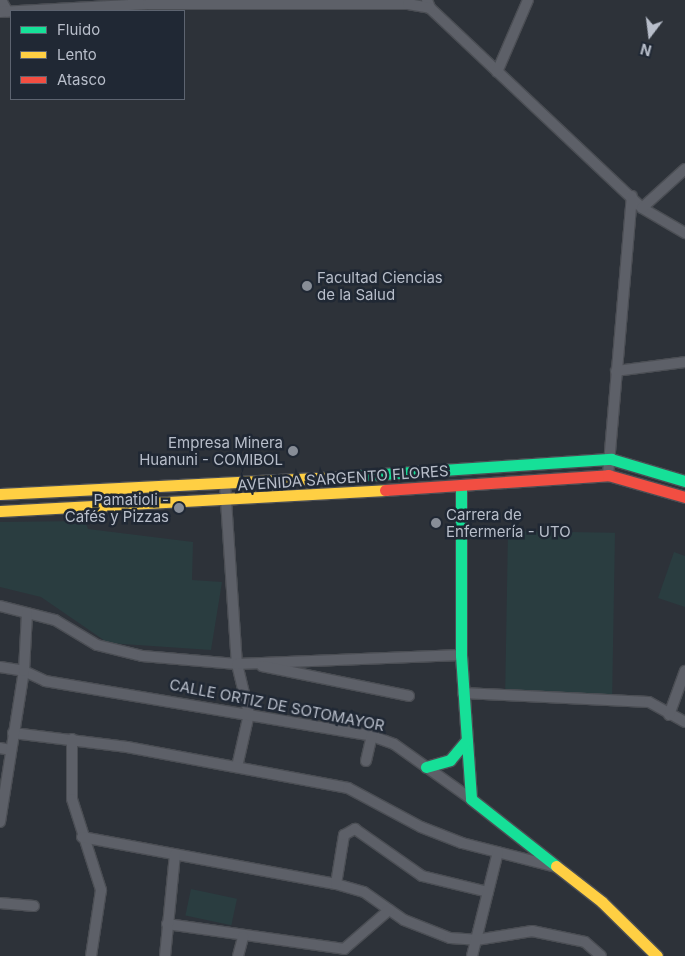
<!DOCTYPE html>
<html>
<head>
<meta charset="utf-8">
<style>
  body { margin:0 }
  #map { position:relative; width:685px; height:956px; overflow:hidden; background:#2d3239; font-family:Inter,sans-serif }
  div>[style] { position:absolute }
  .green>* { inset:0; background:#2a3d40; transform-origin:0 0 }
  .roads { filter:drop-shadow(1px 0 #4b4e54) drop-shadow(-1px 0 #4b4e54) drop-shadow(0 1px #4b4e54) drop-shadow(0 -1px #4b4e54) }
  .street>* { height:10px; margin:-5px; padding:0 5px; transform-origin:5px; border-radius:5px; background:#5d6068 }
  .fast>* { height:11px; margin:-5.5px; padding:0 5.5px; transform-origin:5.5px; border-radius:5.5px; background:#16e098 }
  .slow>* { height:11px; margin:-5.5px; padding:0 5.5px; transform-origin:5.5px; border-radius:5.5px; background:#ffcf43 }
  .jam>* { height:11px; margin:-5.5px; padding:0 5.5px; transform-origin:5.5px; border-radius:5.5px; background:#f24e42 }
  .dots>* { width:14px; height:14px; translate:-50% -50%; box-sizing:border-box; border:2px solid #202834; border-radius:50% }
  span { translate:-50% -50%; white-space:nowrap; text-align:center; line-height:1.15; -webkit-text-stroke:5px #202834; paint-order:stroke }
  .poi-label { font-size:15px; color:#b8beca }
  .left { translate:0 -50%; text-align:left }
  .right { translate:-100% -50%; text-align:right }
  .street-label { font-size:15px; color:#b8beca }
  .legend { position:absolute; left:10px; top:10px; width:175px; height:90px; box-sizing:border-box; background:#202834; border:1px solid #5d6470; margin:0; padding:6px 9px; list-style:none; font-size:15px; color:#b8beca }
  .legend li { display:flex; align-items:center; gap:10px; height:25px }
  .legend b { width:25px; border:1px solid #5d6470 }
  .north { position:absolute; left:625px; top:10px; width:50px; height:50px; -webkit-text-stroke:4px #202834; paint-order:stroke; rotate:195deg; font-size:14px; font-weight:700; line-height:20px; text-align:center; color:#b8beca }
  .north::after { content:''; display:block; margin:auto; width:18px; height:22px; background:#b8beca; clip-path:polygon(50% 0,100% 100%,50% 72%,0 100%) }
</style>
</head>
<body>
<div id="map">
  <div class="green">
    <div style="clip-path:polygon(85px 521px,88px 529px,193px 542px,192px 580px,222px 582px,211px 650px,108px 643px,41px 597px,0 587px,0 522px)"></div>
    <div style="left:508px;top:531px;width:107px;height:162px;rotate:1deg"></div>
    <div style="clip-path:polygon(674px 552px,685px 556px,685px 607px,658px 598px)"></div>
    <div style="left:191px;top:889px;width:47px;height:27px;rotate:12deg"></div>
  </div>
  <div class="roads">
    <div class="street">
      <div style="left:1px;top:0;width:13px;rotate:61deg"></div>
      <div style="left:427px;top:0;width:9px;rotate:69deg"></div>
      <div style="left:430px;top:8px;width:291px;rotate:43.3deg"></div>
      <div style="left:642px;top:208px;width:50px;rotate:30.2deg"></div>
      <div style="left:0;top:12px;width:148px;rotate:-3.1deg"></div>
      <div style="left:148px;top:4px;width:260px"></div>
      <div style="left:408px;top:4px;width:22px;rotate:10deg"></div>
      <div style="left:497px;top:72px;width:78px;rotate:-66.7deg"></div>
      <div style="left:642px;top:208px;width:58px;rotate:-42.2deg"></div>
      <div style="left:616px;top:371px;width:70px;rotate:-7.4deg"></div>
      <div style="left:608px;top:475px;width:280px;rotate:-85.1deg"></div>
      <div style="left:225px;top:485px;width:179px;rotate:86.2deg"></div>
      <div style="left:237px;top:664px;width:51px;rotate:76.5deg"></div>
      <div style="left:249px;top:714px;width:54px;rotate:102.8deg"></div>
      <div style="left:0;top:606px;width:57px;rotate:14.3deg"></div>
      <div style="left:55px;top:620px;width:49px;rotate:30.8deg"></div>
      <div style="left:97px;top:645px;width:46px;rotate:13.7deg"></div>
      <div style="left:142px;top:656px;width:95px;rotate:4.8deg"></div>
      <div style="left:237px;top:664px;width:224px;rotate:-2.3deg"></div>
      <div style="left:262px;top:666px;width:150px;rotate:11.5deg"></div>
      <div style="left:0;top:667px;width:24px;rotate:9deg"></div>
      <div style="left:24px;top:671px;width:23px;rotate:25deg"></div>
      <div style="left:45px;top:681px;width:332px;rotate:9.5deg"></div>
      <div style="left:372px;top:736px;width:23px;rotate:20deg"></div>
      <div style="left:394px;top:744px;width:95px;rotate:35.5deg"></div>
      <div style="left:463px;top:693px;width:186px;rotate:2.8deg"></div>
      <div style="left:649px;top:702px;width:41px;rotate:29.1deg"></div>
      <div style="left:669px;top:715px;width:47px;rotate:-70deg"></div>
      <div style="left:13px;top:733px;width:115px;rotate:7deg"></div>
      <div style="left:127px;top:747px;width:225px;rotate:10.5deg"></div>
      <div style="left:348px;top:788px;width:83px;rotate:28.1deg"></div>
      <div style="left:421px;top:827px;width:44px;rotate:21.3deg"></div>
      <div style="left:462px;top:843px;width:94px;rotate:14.2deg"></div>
      <div style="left:72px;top:739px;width:60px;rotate:90deg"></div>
      <div style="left:72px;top:799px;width:96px;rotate:72.3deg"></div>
      <div style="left:101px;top:890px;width:67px;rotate:98.6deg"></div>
      <div style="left:0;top:748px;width:10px;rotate:11deg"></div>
      <div style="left:366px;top:761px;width:26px;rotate:-77deg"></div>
      <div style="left:0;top:822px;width:153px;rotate:-81deg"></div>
      <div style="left:24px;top:671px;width:58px;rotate:-87deg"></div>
      <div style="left:82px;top:837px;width:258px;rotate:10.5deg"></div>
      <div style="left:336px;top:884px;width:29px;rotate:16deg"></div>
      <div style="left:364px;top:892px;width:49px;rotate:35deg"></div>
      <div style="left:404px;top:920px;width:49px;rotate:21.4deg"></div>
      <div style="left:450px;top:938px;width:26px;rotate:4deg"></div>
      <div style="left:476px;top:940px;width:57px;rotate:-9.1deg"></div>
      <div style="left:532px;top:931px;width:54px;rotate:11.7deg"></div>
      <div style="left:585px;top:942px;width:21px;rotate:41deg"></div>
      <div style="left:336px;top:884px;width:50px;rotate:-80.7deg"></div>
      <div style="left:344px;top:835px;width:13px;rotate:-29deg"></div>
      <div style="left:355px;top:829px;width:82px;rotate:35deg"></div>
      <div style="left:422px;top:876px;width:68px;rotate:13.6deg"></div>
      <div style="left:0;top:903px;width:34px;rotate:5deg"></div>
      <div style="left:167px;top:924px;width:179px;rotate:8deg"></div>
      <div style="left:344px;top:949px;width:60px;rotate:-40.9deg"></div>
      <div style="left:165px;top:956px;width:102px;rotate:-84.4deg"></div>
      <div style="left:238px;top:956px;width:20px;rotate:-75deg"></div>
      <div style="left:472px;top:956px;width:107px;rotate:-76deg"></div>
    </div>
    <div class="fast">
      <div style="left:337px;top:477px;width:275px;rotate:-3.8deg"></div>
      <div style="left:611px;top:459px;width:77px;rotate:16.6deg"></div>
      <div style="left:461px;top:485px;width:170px;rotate:90deg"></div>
      <div style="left:461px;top:655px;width:144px;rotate:86deg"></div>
      <div style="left:471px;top:799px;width:108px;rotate:38.2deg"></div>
      <div style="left:426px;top:767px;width:25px;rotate:-16deg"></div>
      <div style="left:450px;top:760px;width:26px;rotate:-50deg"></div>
    </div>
    <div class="slow">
      <div style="left:0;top:494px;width:337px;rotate:-2.9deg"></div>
      <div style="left:0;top:511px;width:386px;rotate:-3.1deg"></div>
      <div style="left:556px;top:866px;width:58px;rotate:38deg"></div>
      <div style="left:602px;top:902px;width:77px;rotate:44.5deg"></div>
    </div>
    <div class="jam">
      <div style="left:385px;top:490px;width:224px;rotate:-3.8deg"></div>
      <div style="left:608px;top:475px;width:80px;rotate:15.9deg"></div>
    </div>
  </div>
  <div class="dots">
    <div style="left:307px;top:286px;background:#878d97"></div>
    <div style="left:293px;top:451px;background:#878d97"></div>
    <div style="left:179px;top:508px;background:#878d97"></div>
    <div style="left:436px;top:523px;background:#878d97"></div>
  </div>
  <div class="poi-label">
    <span class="left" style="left:317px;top:286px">Facultad Ciencias<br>de la Salud</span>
    <span class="right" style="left:283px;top:451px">Empresa Minera<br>Huanuni - COMIBOL</span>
    <span class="right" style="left:169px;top:508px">Pamatioli -<br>Cafés y Pizzas</span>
    <span class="left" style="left:446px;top:523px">Carrera de<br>Enfermería - UTO</span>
  </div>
  <div class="street-label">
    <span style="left:343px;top:478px;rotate:-4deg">AVENIDA SARGENTO FLORES</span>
    <span style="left:277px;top:705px;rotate:11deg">CALLE ORTIZ DE SOTOMAYOR</span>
  </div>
  <ul class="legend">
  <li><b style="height:6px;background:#16e098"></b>Fluido</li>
  <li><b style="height:6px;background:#ffcf43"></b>Lento</li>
  <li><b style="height:6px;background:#f24e42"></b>Atasco</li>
  </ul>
  <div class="north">N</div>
</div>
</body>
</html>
